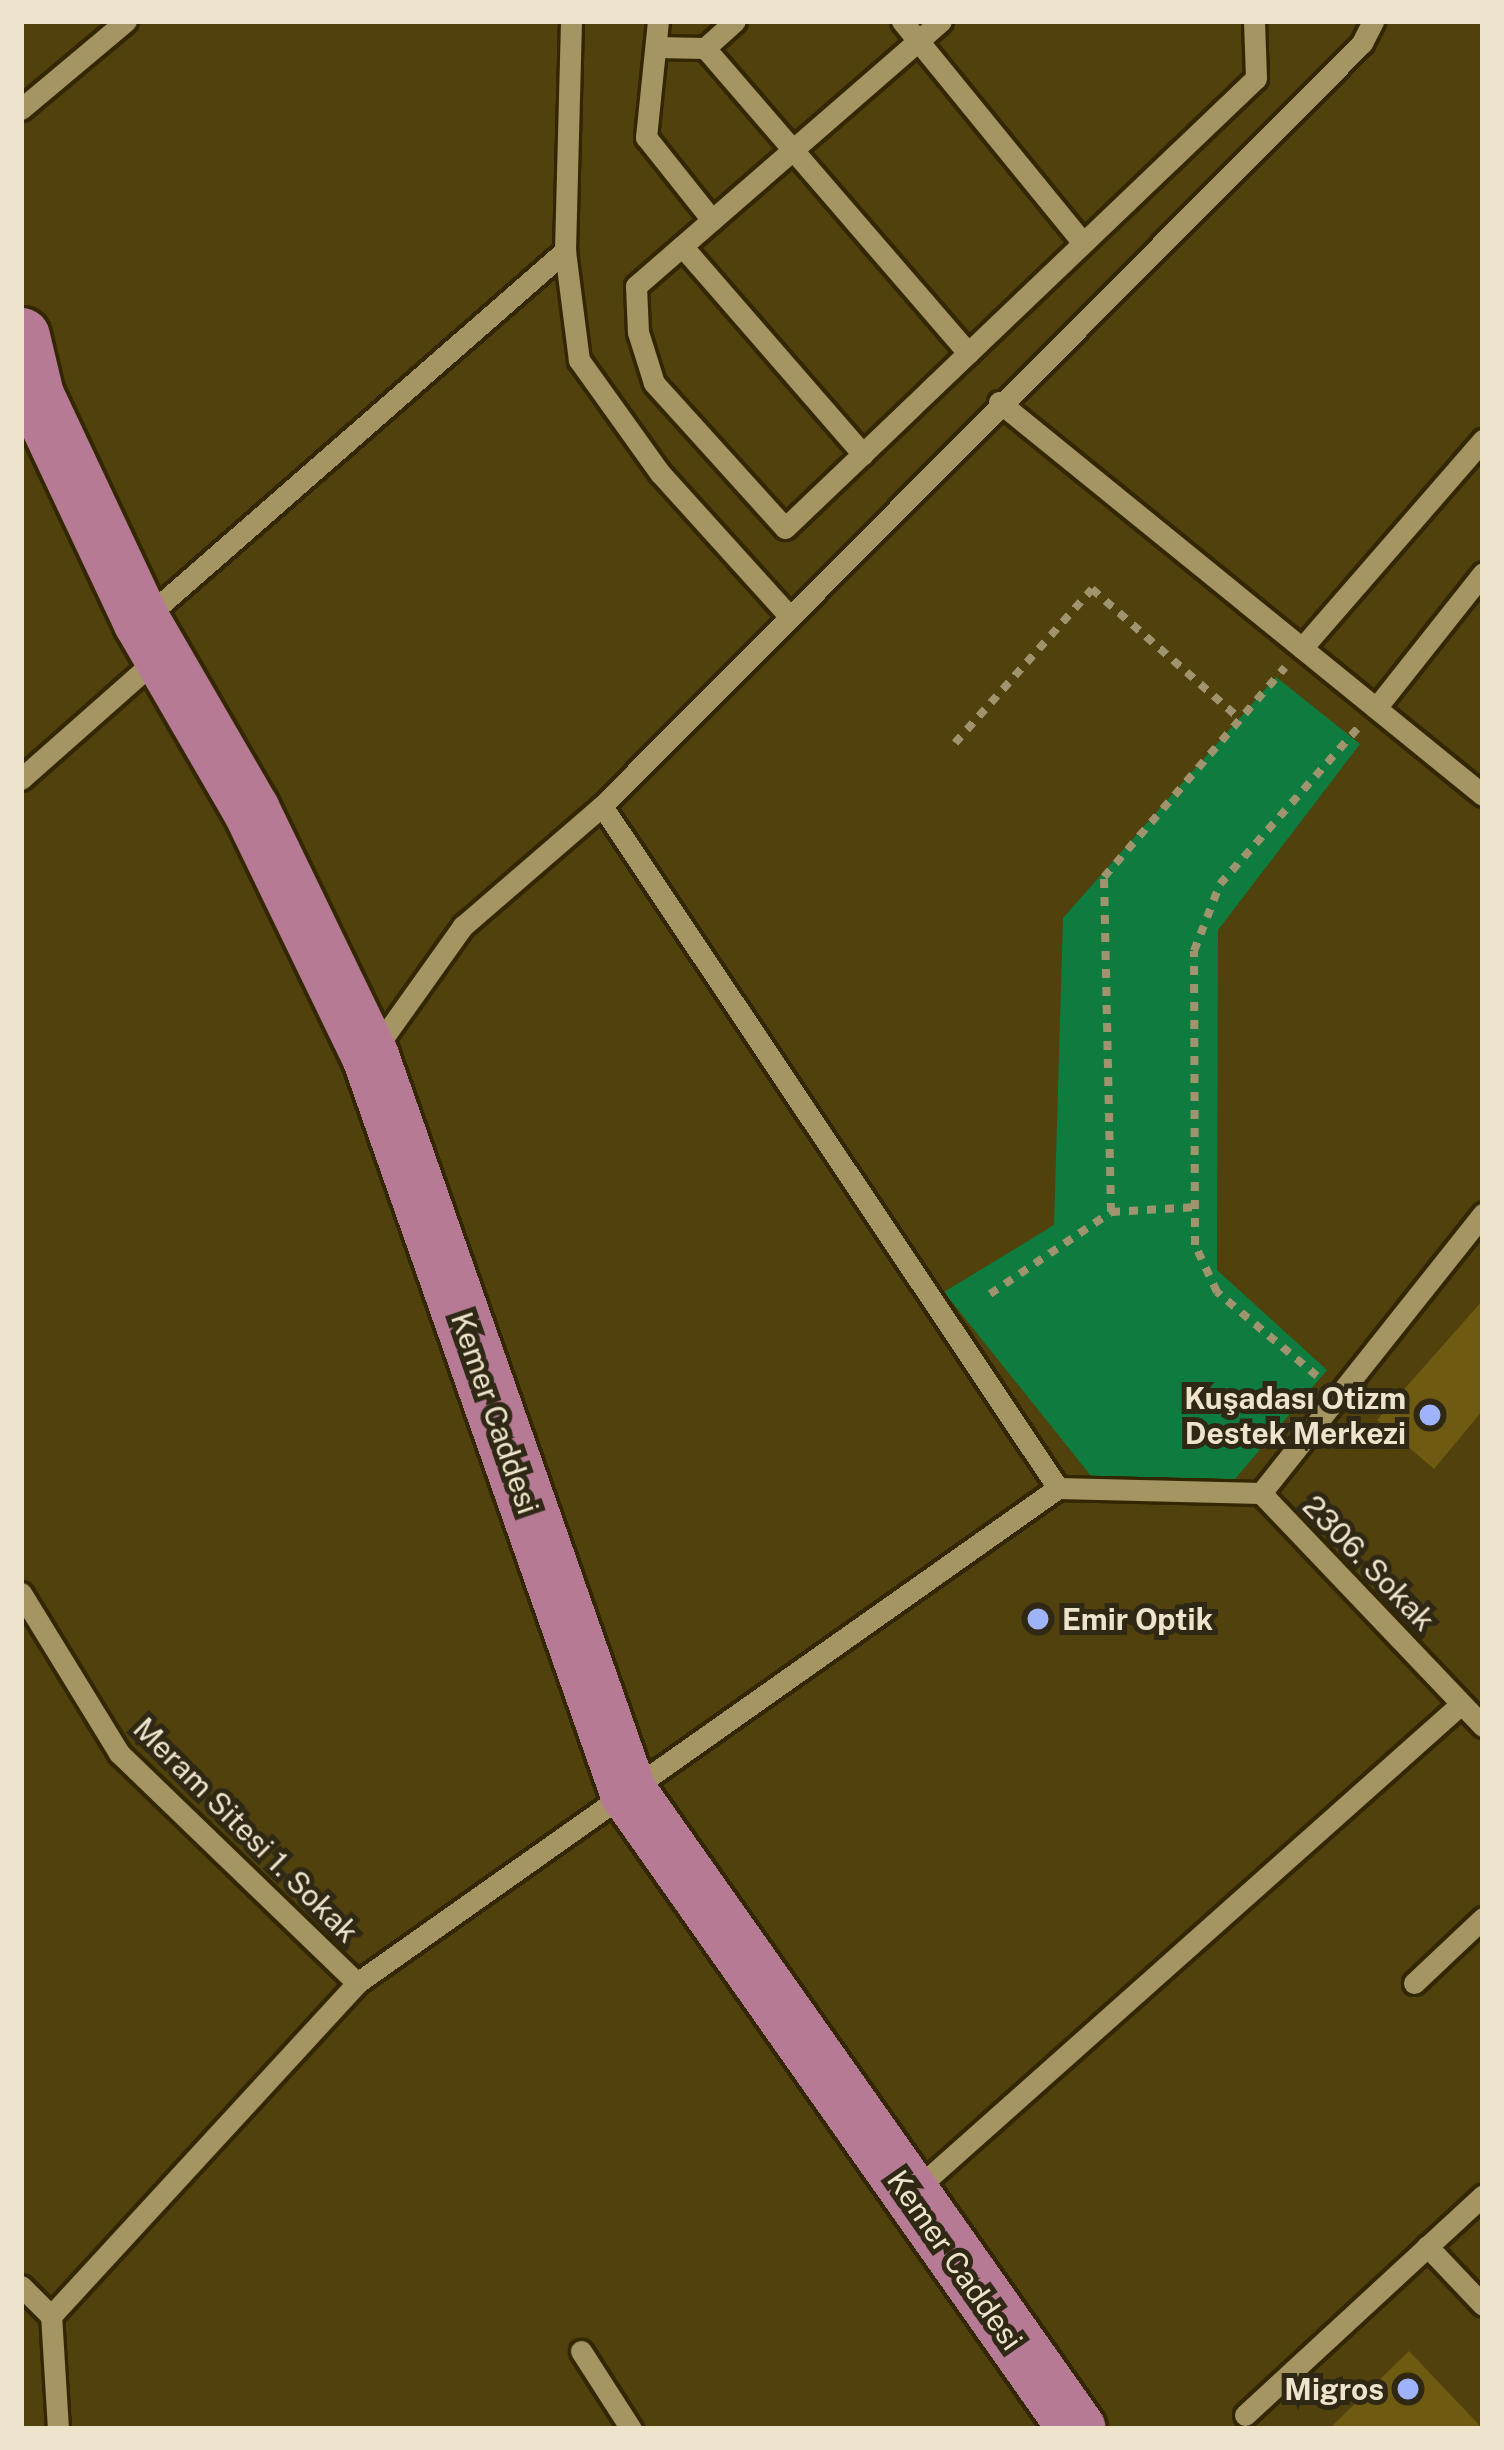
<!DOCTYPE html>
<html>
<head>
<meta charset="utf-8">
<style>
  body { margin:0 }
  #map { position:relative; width:1504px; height:2450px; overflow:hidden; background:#50410d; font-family:"Public Sans",sans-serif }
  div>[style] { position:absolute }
  .green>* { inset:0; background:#0d7c3e }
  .building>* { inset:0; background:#6f5a11 }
  .path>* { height:8px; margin-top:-4px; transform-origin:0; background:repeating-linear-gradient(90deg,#a0946e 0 9px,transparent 0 18px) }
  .roads { filter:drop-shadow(3px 0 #332701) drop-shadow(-3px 0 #332701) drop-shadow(0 3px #332701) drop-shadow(0 -3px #332701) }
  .minor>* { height:21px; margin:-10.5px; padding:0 10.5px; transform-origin:10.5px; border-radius:10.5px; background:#a59563 }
  .major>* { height:57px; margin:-28.5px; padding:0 28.5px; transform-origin:28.5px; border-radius:28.5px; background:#b67a95 }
  .dots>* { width:33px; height:33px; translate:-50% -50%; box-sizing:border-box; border:6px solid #2f2814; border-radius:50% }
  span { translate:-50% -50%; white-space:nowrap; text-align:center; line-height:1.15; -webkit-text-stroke:10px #2f2814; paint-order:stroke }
  .poi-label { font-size:30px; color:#ede4cb; font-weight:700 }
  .right { translate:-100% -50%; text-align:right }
  .left { translate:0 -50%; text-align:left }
  .street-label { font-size:30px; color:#ede4cb }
  .frame { position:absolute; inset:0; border:24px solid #ede4cb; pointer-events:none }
</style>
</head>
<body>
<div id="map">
  <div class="green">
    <div style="clip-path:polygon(1276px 677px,1360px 744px,1218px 930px,1217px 1270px,1327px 1370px,1235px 1479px,1091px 1476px,944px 1292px,1054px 1225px,1063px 918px)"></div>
  </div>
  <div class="building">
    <div style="clip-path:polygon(1483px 1300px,1483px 1410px,1434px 1469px,1377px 1420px)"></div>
    <div style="clip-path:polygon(1409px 2351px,1483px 2429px,1329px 2429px)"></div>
  </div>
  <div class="path">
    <div style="left:955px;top:743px;width:206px;rotate:-48.3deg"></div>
    <div style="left:1092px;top:589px;width:197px;rotate:41.3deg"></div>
    <div style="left:1111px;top:1212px;width:335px;rotate:-91.2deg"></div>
    <div style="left:1104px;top:877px;width:277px;rotate:-49.2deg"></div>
    <div style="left:990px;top:1294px;width:146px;rotate:-34.1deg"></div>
    <div style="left:1111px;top:1212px;width:86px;rotate:-3.3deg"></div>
    <div style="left:1317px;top:1376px;width:131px;rotate:-140deg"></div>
    <div style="left:1217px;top:1292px;width:52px;rotate:-115.1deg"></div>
    <div style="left:1195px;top:1245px;width:294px;rotate:-90.2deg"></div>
    <div style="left:1194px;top:951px;width:72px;rotate:-68.8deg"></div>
    <div style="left:1220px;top:884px;width:210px;rotate:-48.5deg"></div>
  </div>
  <div class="roads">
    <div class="minor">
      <div style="left:571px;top:21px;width:230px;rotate:91.5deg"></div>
      <div style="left:565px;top:251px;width:110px;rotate:82.7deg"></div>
      <div style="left:579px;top:360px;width:139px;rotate:54.4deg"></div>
      <div style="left:660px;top:473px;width:194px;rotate:47.9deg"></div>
      <div style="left:658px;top:21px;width:117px;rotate:95.9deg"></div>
      <div style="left:646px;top:137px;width:106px;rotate:51.5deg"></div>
      <div style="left:902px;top:21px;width:286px;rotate:50.8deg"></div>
      <div style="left:941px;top:21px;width:404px;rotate:139deg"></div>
      <div style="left:636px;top:286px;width:46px;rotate:87.5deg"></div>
      <div style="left:638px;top:332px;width:53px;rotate:72.6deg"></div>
      <div style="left:654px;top:383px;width:195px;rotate:47.9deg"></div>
      <div style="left:785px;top:528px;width:651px;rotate:-43.69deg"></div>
      <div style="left:1256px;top:78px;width:57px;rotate:-92deg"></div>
      <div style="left:657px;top:47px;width:48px;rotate:1.2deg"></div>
      <div style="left:705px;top:48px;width:40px;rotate:-42deg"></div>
      <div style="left:705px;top:48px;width:403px;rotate:49.2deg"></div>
      <div style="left:21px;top:109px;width:137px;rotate:-40deg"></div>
      <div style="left:682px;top:246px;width:276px;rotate:49deg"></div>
      <div style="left:999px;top:402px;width:623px;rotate:39.08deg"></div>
      <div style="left:145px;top:618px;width:558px;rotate:-41.15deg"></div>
      <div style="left:1302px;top:648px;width:276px;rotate:-49deg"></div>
      <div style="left:1376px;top:708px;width:172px;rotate:-51.6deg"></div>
      <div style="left:21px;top:779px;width:186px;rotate:-41.5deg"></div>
      <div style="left:602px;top:806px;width:820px;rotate:56.23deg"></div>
      <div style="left:373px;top:1052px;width:155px;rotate:-54.5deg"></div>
      <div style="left:463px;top:926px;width:184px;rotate:-40.8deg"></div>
      <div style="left:602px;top:806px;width:1077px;rotate:-45.11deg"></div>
      <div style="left:1362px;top:43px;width:25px;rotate:-63deg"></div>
      <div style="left:1261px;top:1493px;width:322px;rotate:46.4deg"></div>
      <div style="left:21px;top:1593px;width:188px;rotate:58.5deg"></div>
      <div style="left:119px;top:1753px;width:331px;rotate:44deg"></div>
      <div style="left:1414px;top:1983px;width:95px;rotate:-43.3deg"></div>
      <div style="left:915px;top:2190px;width:731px;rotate:-41.67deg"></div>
      <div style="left:1427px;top:2246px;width:81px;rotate:46.5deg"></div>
      <div style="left:21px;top:2286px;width:42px;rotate:45deg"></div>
      <div style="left:581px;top:2351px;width:93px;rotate:57.3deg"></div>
      <div style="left:1245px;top:2415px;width:324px;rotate:-42.7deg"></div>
      <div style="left:58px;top:2429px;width:113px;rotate:-93.5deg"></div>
      <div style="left:51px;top:2316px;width:452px;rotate:-47.4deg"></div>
      <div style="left:357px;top:1983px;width:858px;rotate:-35.23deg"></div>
      <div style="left:1058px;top:1488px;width:203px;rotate:1.4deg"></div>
      <div style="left:1261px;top:1493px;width:357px;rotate:-51.5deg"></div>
    </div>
    <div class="major">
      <div style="left:21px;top:336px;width:61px;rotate:76.7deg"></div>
      <div style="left:35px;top:395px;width:251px;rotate:64.8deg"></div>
      <div style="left:142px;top:622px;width:217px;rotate:59.9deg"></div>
      <div style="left:251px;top:810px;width:273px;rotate:64.2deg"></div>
      <div style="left:370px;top:1056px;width:780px;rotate:70.68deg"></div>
      <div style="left:628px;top:1792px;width:779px;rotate:54.82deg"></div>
    </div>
  </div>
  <div class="dots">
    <div style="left:1430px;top:1415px;background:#9fb3fd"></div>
    <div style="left:1038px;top:1619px;background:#9fb3fd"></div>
    <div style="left:1408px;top:2389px;background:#9fb3fd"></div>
  </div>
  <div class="poi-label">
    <span class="right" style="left:1406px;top:1415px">Kuşadası Otizm<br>Destek Merkezi</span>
    <span class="left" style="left:1062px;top:1619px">Emir Optik</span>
    <span class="right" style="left:1384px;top:2389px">Migros</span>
  </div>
  <div class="street-label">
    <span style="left:495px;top:1413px;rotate:71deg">Kemer Caddesi</span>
    <span style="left:1369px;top:1563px;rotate:46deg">2306. Sokak</span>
    <span style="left:246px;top:1830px;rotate:45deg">Meram Sitesi 1. Sokak</span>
    <span style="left:955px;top:2260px;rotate:55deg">Kemer Caddesi</span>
  </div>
  <div class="frame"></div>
</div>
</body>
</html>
